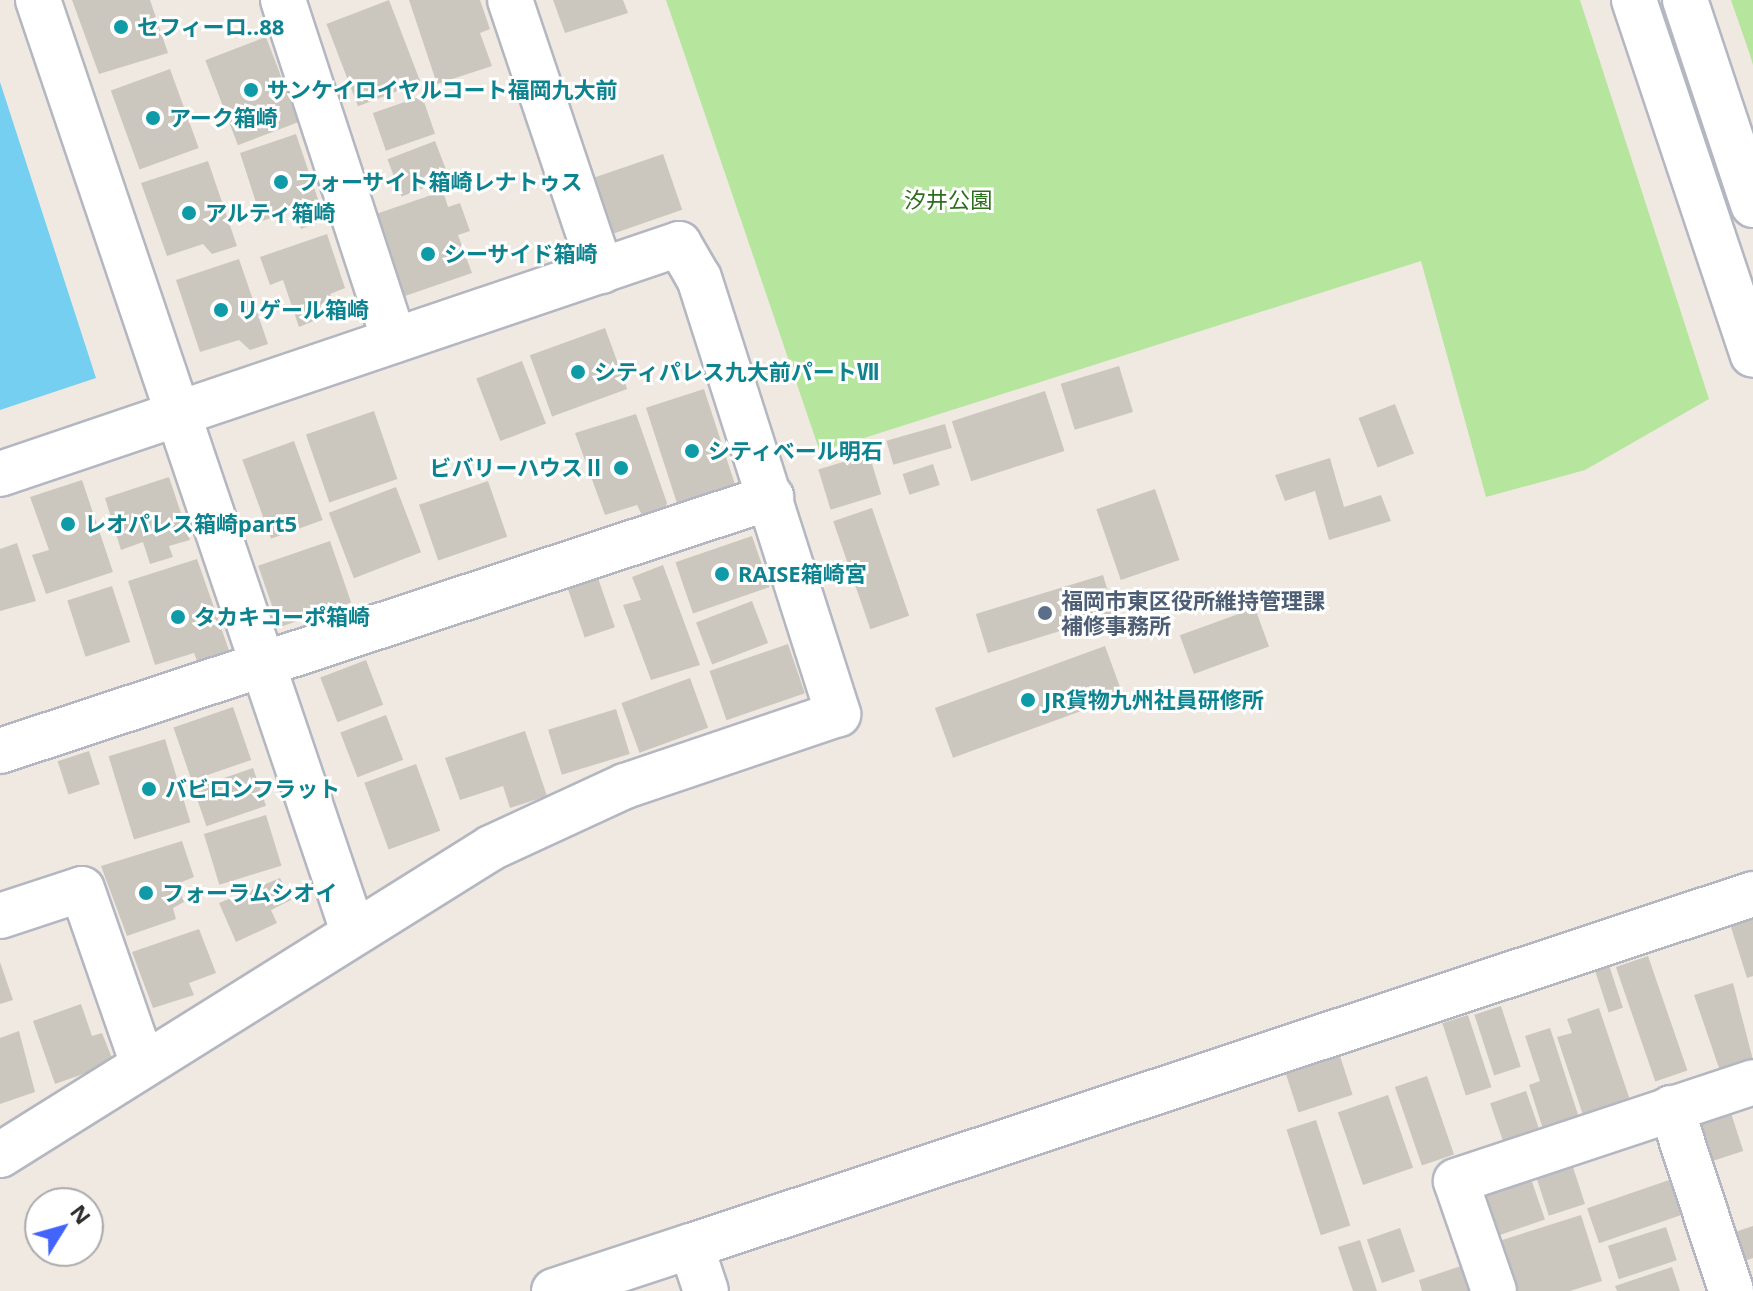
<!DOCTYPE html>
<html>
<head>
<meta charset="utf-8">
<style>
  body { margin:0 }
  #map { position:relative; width:1753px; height:1291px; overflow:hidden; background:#efe9e1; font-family:"Noto Sans","Noto Sans JP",sans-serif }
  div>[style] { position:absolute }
  .green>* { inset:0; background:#b6e59e }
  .water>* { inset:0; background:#75cff0 }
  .building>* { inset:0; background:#cbc7bf; transform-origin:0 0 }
  .roads { filter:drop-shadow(2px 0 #b4b7c1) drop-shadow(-2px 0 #b4b7c1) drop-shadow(0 2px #b4b7c1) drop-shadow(0 -2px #b4b7c1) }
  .minor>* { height:44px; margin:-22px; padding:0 22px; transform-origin:22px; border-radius:22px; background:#fff }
  .tertiary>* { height:44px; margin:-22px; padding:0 22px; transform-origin:22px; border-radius:22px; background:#fff }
  .dots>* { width:22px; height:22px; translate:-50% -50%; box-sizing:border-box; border:4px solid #fff; border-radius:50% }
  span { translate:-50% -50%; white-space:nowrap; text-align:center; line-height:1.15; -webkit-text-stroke:6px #fff; paint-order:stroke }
  .culture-label { font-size:22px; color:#0d838f; font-weight:700 }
  .left { translate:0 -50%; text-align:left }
  .right { translate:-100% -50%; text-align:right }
  .park-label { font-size:22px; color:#2c6e1b }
  .service-label { font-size:22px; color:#4e5e75; font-weight:700 }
  .north { position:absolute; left:24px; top:1187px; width:80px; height:80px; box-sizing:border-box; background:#fff; border:2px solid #ababab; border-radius:50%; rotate:53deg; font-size:22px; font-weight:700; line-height:32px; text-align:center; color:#2e2e2e }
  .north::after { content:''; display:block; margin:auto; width:28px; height:36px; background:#4264fb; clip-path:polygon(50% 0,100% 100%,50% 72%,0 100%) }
</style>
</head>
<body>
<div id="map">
  <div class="green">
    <div style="clip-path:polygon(666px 0,1580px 0,1709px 399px,1585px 470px,1486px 497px,1421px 261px,820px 452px)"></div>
    <div style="clip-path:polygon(1731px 0,1753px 0,1753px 65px,1749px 52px)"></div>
  </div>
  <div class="water">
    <div style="clip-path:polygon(0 82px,96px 378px,0 410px)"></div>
  </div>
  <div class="building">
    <div style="clip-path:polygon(72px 0,150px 0,168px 53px,99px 74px)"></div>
    <div style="left:389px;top:0;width:88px;height:67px;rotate:69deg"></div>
    <div style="clip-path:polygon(409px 0,480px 0,490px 29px,480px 33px,492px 66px,437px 84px)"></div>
    <div style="clip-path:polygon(553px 0,623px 0,628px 13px,565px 33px)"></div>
    <div style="left:266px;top:37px;width:91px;height:65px;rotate:69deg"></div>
    <div style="left:170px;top:69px;width:84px;height:63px;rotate:70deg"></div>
    <div style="left:422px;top:96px;width:40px;height:52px;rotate:71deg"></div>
    <div style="clip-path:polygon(296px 134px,325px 220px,301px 229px,294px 210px,262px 221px,240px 153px)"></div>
    <div style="left:435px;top:141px;width:40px;height:51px;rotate:69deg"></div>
    <div style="left:663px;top:154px;width:59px;height:74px;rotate:71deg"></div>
    <div style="clip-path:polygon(208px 161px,237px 246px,212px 254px,203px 244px,167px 256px,141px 183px)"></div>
    <div style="clip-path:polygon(443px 191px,448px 207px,460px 203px,470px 231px,458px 235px,472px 273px,405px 296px,376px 214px)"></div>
    <div style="clip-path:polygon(327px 234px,345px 288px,330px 294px,336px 312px,299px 327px,283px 280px,270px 285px,260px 257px)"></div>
    <div style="clip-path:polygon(239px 259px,268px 344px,250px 350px,239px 340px,200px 352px,176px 280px)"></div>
    <div style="left:605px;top:328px;width:65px;height:80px;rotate:70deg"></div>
    <div style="left:522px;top:361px;width:67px;height:49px;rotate:69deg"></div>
    <div style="left:1119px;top:366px;width:48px;height:61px;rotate:73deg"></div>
    <div style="left:704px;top:389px;width:108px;height:61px;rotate:72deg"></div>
    <div style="left:1045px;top:391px;width:63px;height:98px;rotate:72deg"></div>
    <div style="left:1395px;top:404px;width:53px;height:39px;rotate:69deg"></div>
    <div style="left:374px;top:411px;width:72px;height:72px;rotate:71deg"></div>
    <div style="clip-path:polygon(636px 414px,667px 503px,664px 514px,643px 517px,637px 505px,605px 515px,575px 433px)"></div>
    <div style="left:945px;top:424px;width:25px;height:61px;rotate:74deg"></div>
    <div style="left:294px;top:441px;width:84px;height:55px;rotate:70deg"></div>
    <div style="left:869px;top:454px;width:42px;height:53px;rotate:73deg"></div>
    <div style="clip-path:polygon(1330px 458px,1344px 507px,1381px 495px,1391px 521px,1329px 540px,1315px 491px,1285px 501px,1275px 475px)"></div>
    <div style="left:933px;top:464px;width:22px;height:32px;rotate:72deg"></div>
    <div style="clip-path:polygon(169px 477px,190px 540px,169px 546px,173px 557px,150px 564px,143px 542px,121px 550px,105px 498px)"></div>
    <div style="clip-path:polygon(82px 480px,113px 572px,46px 594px,32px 555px,49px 550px,30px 497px)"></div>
    <div style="left:488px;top:481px;width:59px;height:73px;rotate:71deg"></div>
    <div style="left:396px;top:487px;width:70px;height:72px;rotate:69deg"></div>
    <div style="left:1155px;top:489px;width:75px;height:62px;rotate:71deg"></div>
    <div style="left:872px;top:508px;width:114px;height:41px;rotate:71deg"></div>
    <div style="left:752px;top:536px;width:54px;height:81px;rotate:71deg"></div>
    <div style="left:330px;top:541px;width:65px;height:76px;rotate:71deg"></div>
    <div style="clip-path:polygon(17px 543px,36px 601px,0 611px,0 549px)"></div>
    <div style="clip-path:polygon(197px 559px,231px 656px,199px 666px,194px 653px,155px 665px,128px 581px)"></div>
    <div style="clip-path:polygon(663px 565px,700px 665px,651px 680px,623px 605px,641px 600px,632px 577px)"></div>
    <div style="left:1103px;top:575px;width:41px;height:133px;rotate:73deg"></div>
    <div style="left:598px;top:578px;width:52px;height:32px;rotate:71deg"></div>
    <div style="left:112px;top:586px;width:59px;height:47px;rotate:72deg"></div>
    <div style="left:752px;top:601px;width:45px;height:60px;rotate:69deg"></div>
    <div style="left:1255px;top:608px;width:41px;height:80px;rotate:70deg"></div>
    <div style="left:788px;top:644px;width:52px;height:83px;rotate:71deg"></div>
    <div style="left:1105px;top:646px;width:53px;height:181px;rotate:70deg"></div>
    <div style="left:366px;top:660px;width:48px;height:49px;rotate:69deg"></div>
    <div style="left:690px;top:678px;width:53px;height:73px;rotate:70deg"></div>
    <div style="left:233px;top:707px;width:56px;height:63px;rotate:71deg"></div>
    <div style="left:616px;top:709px;width:47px;height:71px;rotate:73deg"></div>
    <div style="left:386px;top:715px;width:48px;height:49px;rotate:69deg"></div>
    <div style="clip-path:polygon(525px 731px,547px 796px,510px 808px,503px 786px,460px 800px,445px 758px)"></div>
    <div style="left:165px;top:739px;width:87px;height:59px;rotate:73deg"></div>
    <div style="left:89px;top:751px;width:35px;height:33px;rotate:72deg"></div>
    <div style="left:416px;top:764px;width:71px;height:55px;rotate:70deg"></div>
    <div style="left:253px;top:768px;width:40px;height:63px;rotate:71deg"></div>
    <div style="left:266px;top:815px;width:53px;height:65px;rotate:73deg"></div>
    <div style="clip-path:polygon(182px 841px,194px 877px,177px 884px,184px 902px,173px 908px,176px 919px,127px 936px,101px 866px)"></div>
    <div style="clip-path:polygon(280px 878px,291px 900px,271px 910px,277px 923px,236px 942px,219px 903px)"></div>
    <div style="clip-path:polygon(1753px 913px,1753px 976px,1747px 978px,1729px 921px)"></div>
    <div style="clip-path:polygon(199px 929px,216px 973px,189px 983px,194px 995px,153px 1008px,132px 952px)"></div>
    <div style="left:1648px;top:956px;width:121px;height:34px;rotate:71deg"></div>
    <div style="clip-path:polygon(0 962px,13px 1000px,0 1004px)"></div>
    <div style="left:1609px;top:965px;width:45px;height:15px;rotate:72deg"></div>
    <div style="clip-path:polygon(1733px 983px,1753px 1060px,1720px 1071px,1694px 995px)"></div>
    <div style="clip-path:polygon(81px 1004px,92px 1036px,102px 1033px,114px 1063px,55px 1084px,33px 1021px)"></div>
    <div style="left:1501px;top:1006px;width:64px;height:28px;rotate:72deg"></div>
    <div style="clip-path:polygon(1599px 1008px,1632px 1106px,1585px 1121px,1557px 1037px,1572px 1033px,1567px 1019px)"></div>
    <div style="left:1468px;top:1015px;width:76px;height:27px;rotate:72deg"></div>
    <div style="clip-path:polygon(1550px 1028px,1583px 1130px,1547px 1142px,1529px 1085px,1540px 1081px,1525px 1036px)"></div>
    <div style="clip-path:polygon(19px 1031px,35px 1092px,0 1104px,0 1038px)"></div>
    <div style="left:1339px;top:1053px;width:44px;height:57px;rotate:72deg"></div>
    <div style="left:1427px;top:1076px;width:83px;height:34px;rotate:71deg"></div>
    <div style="left:1526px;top:1091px;width:53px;height:38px;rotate:71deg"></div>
    <div style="left:1388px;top:1095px;width:77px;height:53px;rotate:71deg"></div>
    <div style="left:1730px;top:1110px;width:43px;height:38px;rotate:72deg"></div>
    <div style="left:1316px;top:1120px;width:111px;height:31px;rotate:72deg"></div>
    <div style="left:1572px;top:1164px;width:42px;height:38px;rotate:72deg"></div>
    <div style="left:1530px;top:1176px;width:46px;height:56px;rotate:71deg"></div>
    <div style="left:1675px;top:1178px;width:37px;height:93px;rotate:71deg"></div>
    <div style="clip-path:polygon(1581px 1215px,1602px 1281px,1570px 1291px,1515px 1291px,1499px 1241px)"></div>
    <div style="clip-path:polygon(1753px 1226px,1753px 1258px,1741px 1262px,1732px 1233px)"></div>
    <div style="left:1666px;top:1227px;width:35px;height:61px;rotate:72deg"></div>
    <div style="left:1400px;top:1228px;width:46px;height:35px;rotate:71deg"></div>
    <div style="clip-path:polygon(1360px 1240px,1377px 1291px,1353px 1291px,1338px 1247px)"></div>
    <div style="clip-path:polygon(1467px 1264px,1476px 1291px,1422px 1291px,1419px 1280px)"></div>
    <div style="clip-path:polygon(1672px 1267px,1680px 1291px,1617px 1291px,1615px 1286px)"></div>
  </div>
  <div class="roads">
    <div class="minor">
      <div style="left:38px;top:0;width:983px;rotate:71.31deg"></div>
      <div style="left:283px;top:0;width:358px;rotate:71.9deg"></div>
      <div style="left:510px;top:0;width:286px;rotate:71.4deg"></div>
      <div style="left:0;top:474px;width:717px;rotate:-18.71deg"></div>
      <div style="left:679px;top:244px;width:39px;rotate:60deg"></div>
      <div style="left:699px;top:278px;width:458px;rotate:72.3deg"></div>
      <div style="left:838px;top:714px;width:225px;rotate:161.3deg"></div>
      <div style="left:625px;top:786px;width:148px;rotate:155.2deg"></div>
      <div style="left:491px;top:848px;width:579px;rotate:147.98deg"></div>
      <div style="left:0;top:751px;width:812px;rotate:-18.23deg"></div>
      <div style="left:0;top:916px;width:86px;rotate:-18.2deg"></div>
      <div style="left:82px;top:889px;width:185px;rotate:70.8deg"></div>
      <div style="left:1671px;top:1108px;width:193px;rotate:71.8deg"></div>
      <div style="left:691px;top:1246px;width:1119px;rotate:-18.34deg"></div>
      <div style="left:554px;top:1291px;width:144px;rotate:-18.2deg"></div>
      <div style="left:691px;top:1246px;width:47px;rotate:71.6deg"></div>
      <div style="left:1494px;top:1291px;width:116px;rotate:-109.1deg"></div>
      <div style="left:1456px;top:1181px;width:313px;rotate:-18.4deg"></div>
    </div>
    <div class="tertiary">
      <div style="left:1634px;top:0;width:374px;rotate:71.5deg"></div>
      <div style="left:1685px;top:0;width:216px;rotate:71.6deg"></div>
    </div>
  </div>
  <div class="dots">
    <div style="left:121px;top:27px;background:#0f9aa8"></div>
    <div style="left:251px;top:90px;background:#0f9aa8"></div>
    <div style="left:153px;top:118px;background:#0f9aa8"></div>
    <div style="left:281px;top:182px;background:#0f9aa8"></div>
    <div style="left:189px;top:213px;background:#0f9aa8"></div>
    <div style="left:428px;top:254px;background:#0f9aa8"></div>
    <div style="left:221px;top:310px;background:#0f9aa8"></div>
    <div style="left:578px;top:372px;background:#0f9aa8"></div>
    <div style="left:692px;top:451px;background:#0f9aa8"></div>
    <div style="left:621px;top:468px;background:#0f9aa8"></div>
    <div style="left:68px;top:524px;background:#0f9aa8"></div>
    <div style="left:722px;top:574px;background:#0f9aa8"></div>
    <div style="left:1045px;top:613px;background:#5c6f8a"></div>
    <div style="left:178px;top:617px;background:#0f9aa8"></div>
    <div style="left:1028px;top:700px;background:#0f9aa8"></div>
    <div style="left:149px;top:789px;background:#0f9aa8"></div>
    <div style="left:146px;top:893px;background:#0f9aa8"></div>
  </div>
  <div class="culture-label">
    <span class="left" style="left:137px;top:27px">セフィーロ‥88</span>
    <span class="left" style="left:267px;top:90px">サンケイロイヤルコート福岡九大前</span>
    <span class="left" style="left:169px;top:118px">アーク箱崎</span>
    <span class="left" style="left:297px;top:182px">フォーサイト箱崎レナトゥス</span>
    <span class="left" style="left:205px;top:213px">アルティ箱崎</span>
    <span class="left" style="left:444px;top:254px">シーサイド箱崎</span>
    <span class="left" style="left:237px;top:310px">リゲール箱崎</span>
    <span class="left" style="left:594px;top:372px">シティパレス九大前パートⅦ</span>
    <span class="left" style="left:708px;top:451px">シティベール明石</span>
    <span class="right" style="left:605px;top:468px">ビバリーハウスⅡ</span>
    <span class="left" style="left:84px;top:524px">レオパレス箱崎part5</span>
    <span class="left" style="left:738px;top:574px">RAISE箱崎宮</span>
    <span class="left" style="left:194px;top:617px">タカキコーポ箱崎</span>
    <span class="left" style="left:1044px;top:700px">JR貨物九州社員研修所</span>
    <span class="left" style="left:165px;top:789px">バビロンフラット</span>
    <span class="left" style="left:162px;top:893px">フォーラムシオイ</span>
  </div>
  <div class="park-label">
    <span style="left:948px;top:200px">汐井公園</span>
  </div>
  <div class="service-label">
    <span class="left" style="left:1061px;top:613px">福岡市東区役所維持管理課<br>補修事務所</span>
  </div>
  <div class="north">N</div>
</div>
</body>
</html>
